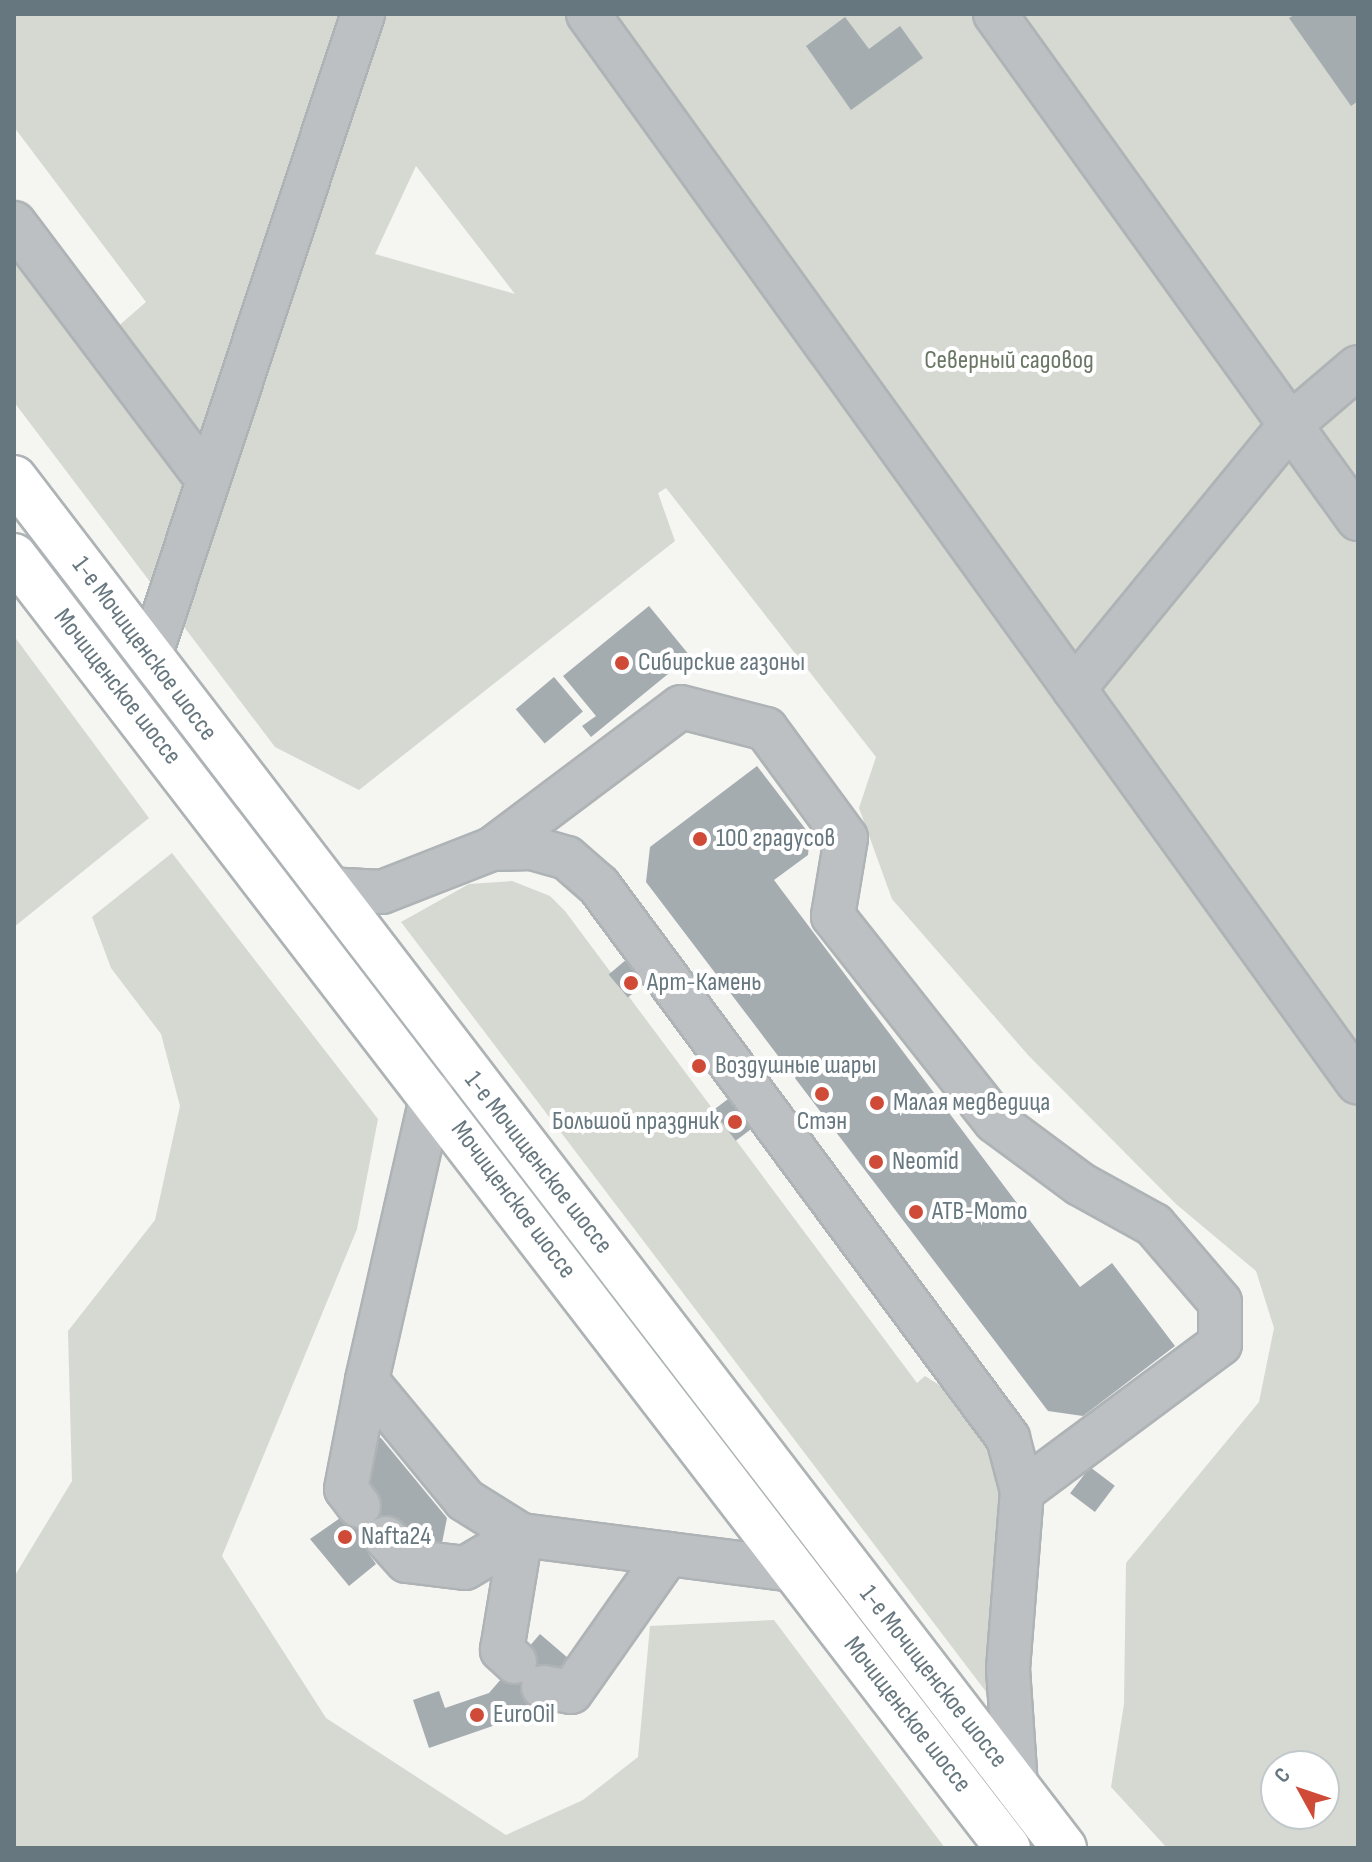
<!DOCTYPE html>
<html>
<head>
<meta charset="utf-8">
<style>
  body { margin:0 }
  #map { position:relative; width:1372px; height:1862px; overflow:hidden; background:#f5f5f2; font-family:"Sofia Sans Condensed",sans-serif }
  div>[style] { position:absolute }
  .green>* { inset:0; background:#d5d9d1 }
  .building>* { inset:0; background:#a4acb0; transform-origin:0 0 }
  .roads { filter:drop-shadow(2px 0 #aeb3b5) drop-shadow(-2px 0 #aeb3b5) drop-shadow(0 2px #aeb3b5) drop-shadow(0 -2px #aeb3b5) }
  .minor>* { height:42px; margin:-21px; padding:0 21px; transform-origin:21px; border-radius:21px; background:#bcc0c3 }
  .major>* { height:44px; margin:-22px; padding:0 22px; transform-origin:22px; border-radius:22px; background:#fff }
  .dots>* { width:22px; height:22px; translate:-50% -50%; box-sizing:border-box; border:4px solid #fff; border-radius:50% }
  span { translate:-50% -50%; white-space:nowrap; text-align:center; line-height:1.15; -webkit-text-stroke:8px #fff; paint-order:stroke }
  .park-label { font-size:26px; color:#6b7765 }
  .street-label { font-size:26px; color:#67777f }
  .poi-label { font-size:26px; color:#67777f }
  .left { translate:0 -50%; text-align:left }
  .right { translate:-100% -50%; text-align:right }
  .frame { position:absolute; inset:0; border:16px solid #67777f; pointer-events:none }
  .north { position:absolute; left:1260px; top:1750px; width:80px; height:80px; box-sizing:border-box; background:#fff; border:2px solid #c2c9cc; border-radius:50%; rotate:310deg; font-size:22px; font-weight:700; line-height:32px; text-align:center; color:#67777f }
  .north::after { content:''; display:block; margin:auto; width:28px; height:36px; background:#cf4b38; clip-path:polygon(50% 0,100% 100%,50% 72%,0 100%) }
</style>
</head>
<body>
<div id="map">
  <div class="green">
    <div style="clip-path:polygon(evenodd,14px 14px,1358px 14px,1358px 1848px,1167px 1848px,1111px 1787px,1124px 1704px,1126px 1563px,1259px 1402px,1274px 1328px,1256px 1271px,1176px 1204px,1028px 1055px,892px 899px,859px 808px,876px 757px,666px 488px,658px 493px,675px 541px,359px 790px,275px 747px,14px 402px,14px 252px,91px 350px,146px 302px,14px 127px,14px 14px,416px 166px,515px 294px,375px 254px,416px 166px,14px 14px,1276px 1766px,1324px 1766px,1324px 1814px,1276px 1814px,1276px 1766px)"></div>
    <div style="clip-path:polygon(14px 636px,149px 818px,14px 927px)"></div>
    <div style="clip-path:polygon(172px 853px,378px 1119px,357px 1229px,222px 1556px,326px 1718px,506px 1835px,583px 1800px,638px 1757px,650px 1626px,774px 1620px,945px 1848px,14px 1848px,14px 1577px,72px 1481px,68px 1331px,155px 1220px,180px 1106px,161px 1034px,111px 968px,92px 917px)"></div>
    <div style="clip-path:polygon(512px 881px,550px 896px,565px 911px,917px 1383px,925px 1376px,947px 1390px,991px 1451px,999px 1485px,987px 1693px,401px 922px,469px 884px)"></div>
  </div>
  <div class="building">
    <div style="clip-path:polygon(1296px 14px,1358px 14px,1358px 101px,1351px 106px,1289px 18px)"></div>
    <div style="clip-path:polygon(845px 17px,869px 49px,900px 26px,923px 58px,851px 110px,806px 46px)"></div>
    <div style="clip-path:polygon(649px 606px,690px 656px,591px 737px,582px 726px,596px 716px,563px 676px)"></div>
    <div style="left:554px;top:677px;width:45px;height:50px;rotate:50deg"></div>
    <div style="clip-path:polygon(757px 766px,810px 835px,808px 855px,774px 880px,1080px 1287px,1112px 1263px,1175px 1346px,1083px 1416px,1048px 1411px,646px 882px,650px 847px)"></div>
    <div style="left:627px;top:959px;width:30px;height:24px;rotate:50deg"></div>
    <div style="left:736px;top:1093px;width:38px;height:29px;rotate:53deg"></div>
    <div style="clip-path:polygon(366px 1436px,381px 1438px,447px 1518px,440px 1553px,419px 1548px,400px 1526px,368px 1553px,376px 1564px,349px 1586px,310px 1539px,376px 1493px,359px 1473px)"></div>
    <div style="left:1090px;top:1467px;width:31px;height:33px;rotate:37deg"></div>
    <div style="clip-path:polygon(540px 1634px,568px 1658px,516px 1718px,429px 1748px,413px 1700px,439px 1691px,445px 1708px,489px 1693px)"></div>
  </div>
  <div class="roads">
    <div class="minor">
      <div style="left:588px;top:14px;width:1317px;rotate:54.23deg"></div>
      <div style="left:995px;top:14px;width:622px;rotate:54.29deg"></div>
      <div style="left:14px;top:223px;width:322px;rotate:53deg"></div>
      <div style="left:150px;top:656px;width:676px;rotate:-71.65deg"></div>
      <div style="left:1074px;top:689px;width:341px;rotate:-50.7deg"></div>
      <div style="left:1290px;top:425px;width:89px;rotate:-40.5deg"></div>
      <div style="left:492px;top:849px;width:236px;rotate:-36.9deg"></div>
      <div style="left:681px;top:707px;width:88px;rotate:14.5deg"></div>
      <div style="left:766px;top:729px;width:135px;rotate:53.7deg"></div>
      <div style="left:846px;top:838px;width:79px;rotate:99.5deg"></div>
      <div style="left:833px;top:916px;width:261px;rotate:51.7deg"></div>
      <div style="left:995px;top:1121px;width:106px;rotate:36.5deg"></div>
      <div style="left:1080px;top:1184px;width:85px;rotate:29deg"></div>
      <div style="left:1154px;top:1225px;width:101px;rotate:49.4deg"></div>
      <div style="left:1220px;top:1302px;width:42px;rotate:90deg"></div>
      <div style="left:1220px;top:1344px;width:247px;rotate:143.4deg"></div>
      <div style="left:327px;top:889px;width:55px;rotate:3.1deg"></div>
      <div style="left:382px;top:892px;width:118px;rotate:-21.4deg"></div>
      <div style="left:492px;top:849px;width:40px;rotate:-1.4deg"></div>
      <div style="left:532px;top:848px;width:36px;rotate:16deg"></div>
      <div style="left:567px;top:858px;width:43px;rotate:41.2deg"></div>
      <div style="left:599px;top:886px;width:687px;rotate:53.46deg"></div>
      <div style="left:1008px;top:1438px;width:55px;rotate:75.2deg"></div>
      <div style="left:1022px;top:1491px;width:179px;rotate:94.5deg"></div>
      <div style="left:1008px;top:1669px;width:116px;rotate:86.1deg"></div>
      <div style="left:432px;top:1094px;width:294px;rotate:102.8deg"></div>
      <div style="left:367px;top:1381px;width:154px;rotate:50.5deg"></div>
      <div style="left:465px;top:1500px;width:66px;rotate:32deg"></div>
      <div style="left:521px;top:1535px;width:276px;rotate:7.3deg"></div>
      <div style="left:359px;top:1506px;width:21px;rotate:-127deg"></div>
      <div style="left:346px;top:1489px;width:110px;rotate:-79deg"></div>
      <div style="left:386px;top:1538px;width:31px;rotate:48deg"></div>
      <div style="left:407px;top:1561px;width:58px;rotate:6.9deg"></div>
      <div style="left:465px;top:1568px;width:65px;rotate:-30.5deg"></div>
      <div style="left:515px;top:1662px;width:18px;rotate:-137deg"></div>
      <div style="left:502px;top:1650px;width:117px;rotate:-80.6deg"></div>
      <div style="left:543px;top:1687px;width:28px;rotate:10deg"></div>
      <div style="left:571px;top:1692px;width:169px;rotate:-54.9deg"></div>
    </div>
    <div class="major">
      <div style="left:14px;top:478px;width:1726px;rotate:52.53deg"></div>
      <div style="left:14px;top:556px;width:1630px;rotate:52.43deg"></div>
    </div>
  </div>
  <div class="dots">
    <div style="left:622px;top:663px;background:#cf4b38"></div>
    <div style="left:700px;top:839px;background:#cf4b38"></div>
    <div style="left:631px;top:983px;background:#cf4b38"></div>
    <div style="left:699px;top:1066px;background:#cf4b38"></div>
    <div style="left:822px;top:1094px;background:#cf4b38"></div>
    <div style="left:877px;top:1103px;background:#cf4b38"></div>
    <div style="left:735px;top:1122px;background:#cf4b38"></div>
    <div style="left:876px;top:1162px;background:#cf4b38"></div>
    <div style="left:916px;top:1212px;background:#cf4b38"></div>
    <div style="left:345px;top:1537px;background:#cf4b38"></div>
    <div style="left:477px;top:1715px;background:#cf4b38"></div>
  </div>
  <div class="park-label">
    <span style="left:1009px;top:361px">Северный садовод</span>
  </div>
  <div class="street-label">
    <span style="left:144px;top:649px;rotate:53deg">1-е Мочищенское шоссе</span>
    <span style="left:117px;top:687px;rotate:52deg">Мочищенское шоссе</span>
    <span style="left:538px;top:1163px;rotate:52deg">1-е Мочищенское шоссе</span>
    <span style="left:513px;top:1200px;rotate:53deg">Мочищенское шоссе</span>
    <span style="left:933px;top:1677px;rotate:52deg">1-е Мочищенское шоссе</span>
    <span style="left:907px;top:1715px;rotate:52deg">Мочищенское шоссе</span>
  </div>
  <div class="poi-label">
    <span class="left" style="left:638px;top:663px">Сибирские газоны</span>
    <span class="left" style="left:716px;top:839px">100 градусов</span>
    <span class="left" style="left:647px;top:983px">Арт-Камень</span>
    <span class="left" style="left:715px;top:1066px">Воздушные шары</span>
    <span class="left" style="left:893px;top:1103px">Малая медведица</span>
    <span class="right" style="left:719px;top:1122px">Большой праздник</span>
    <span style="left:822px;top:1122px">Стэн</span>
    <span class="left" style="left:892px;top:1162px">Neomid</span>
    <span class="left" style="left:932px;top:1212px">АТВ-Мото</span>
    <span class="left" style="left:361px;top:1537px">Nafta24</span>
    <span class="left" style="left:493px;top:1715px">EuroOil</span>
  </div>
  <div class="frame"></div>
  <div class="north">С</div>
</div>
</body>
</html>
